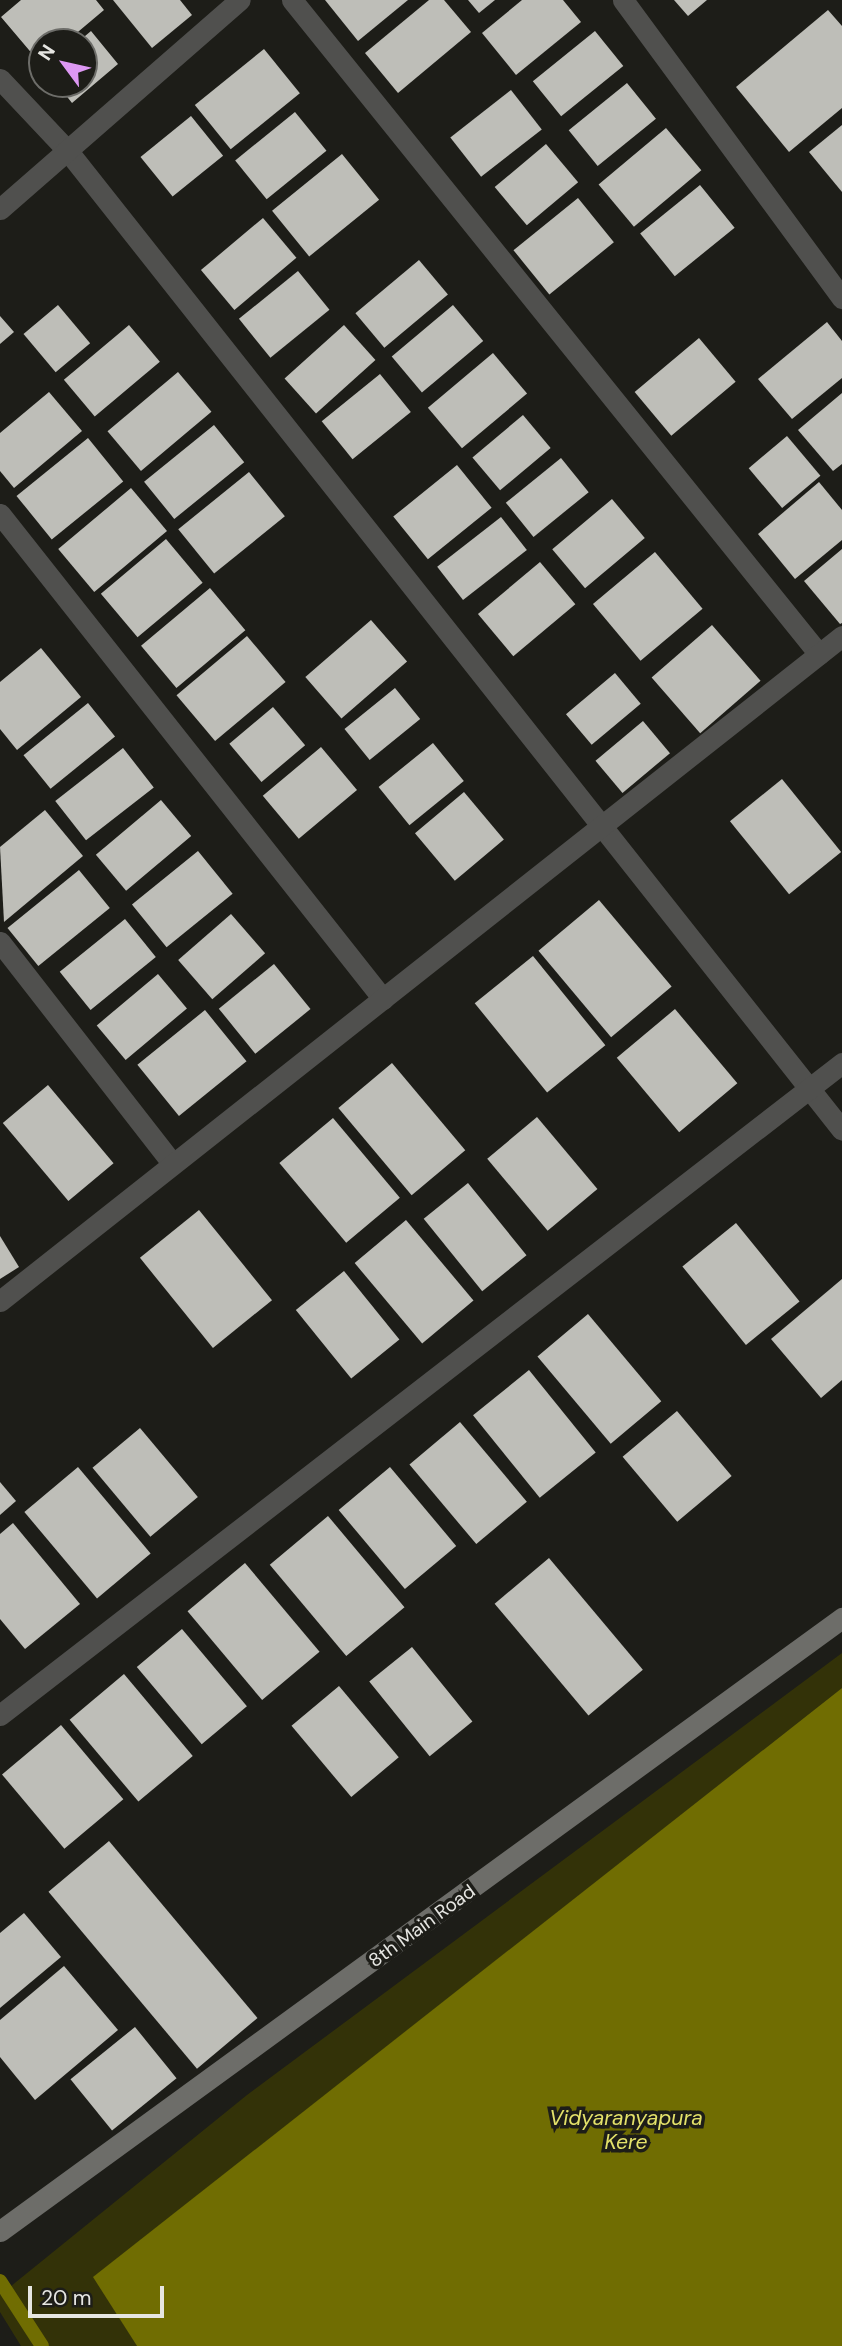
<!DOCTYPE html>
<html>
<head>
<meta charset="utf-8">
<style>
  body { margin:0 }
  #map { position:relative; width:842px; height:2346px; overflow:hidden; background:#1d1d18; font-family:"DM Sans",sans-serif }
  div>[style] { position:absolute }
  .green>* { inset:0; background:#333208 }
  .water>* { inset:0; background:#706d02 }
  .stream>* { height:14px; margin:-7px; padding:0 7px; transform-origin:7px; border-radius:7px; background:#706d02 }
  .building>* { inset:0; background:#bebeb8; transform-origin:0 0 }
  .street>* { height:21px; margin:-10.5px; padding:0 10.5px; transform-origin:10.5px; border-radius:10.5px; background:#50504e }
  .secondary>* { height:21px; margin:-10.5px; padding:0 10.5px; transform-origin:10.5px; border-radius:10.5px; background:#6d6d69 }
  span { translate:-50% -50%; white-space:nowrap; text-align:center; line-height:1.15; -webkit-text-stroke:7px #1d1d18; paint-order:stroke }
  .street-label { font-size:19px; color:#e6e6e2 }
  .water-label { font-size:21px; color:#e4e26a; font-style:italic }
  .north { position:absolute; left:28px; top:28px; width:70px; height:70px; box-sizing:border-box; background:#1d1d18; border:2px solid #6d6d69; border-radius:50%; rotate:303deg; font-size:19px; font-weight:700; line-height:28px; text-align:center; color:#e6e6e2 }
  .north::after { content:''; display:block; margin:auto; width:24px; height:32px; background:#dd98f3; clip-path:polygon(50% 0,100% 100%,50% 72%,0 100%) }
  .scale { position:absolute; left:28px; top:2286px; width:136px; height:32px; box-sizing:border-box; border:4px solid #e6e6e2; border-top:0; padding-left:9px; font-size:21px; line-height:24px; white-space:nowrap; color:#e6e6e2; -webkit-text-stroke:5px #1d1d18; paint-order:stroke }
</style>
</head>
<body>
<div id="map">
  <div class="green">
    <div style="clip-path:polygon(842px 1653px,842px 1688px,94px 2277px,137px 2346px,21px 2346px,0 2312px,0 2295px,247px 2095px)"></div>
  </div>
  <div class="water">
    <div style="clip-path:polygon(842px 1688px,842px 2346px,137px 2346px,93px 2277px)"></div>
  </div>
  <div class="stream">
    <div style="left:0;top:2281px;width:77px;rotate:57.1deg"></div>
  </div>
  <div class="building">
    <div style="clip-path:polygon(21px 0,96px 0,104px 10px,66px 42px,42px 42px,40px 63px,1px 17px)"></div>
    <div style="clip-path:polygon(113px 0,180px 0,192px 15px,152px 48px)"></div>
    <div style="clip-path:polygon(325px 0,408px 0,358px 41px)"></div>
    <div style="clip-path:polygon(429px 0,444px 0,471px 32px,398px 93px,365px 53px)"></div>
    <div style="clip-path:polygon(468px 0,495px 0,479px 13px)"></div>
    <div style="clip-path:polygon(522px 0,563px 0,581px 22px,516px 75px,482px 33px)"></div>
    <div style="clip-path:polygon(674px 0,707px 0,688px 16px)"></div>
    <div style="clip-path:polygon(828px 10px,842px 26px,842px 108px,789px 152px,736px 87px)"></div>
    <div style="clip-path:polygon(91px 31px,118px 64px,72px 103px,57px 84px,84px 84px,84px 42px,78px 42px)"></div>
    <div style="left:595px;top:31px;width:45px;height:80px;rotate:51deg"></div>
    <div style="left:264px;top:49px;width:57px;height:89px;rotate:51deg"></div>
    <div style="left:627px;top:83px;width:46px;height:75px;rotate:51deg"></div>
    <div style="left:511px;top:90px;width:50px;height:77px;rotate:52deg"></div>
    <div style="left:295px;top:112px;width:50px;height:77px;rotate:51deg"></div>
    <div style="left:191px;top:116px;width:51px;height:65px;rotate:51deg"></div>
    <div style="clip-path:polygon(842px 125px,842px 192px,809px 152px)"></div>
    <div style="left:666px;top:128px;width:55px;height:88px;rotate:50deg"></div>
    <div style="left:546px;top:144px;width:50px;height:67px;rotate:50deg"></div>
    <div style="left:342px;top:154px;width:59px;height:90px;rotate:51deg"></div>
    <div style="left:700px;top:185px;width:55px;height:77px;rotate:51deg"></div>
    <div style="left:578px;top:198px;width:57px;height:83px;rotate:51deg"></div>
    <div style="left:263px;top:218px;width:52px;height:81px;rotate:50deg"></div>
    <div style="left:419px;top:260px;width:45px;height:83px;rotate:50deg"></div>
    <div style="left:298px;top:271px;width:50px;height:76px;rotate:51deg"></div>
    <div style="left:58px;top:305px;width:50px;height:45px;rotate:50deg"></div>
    <div style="left:453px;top:305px;width:47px;height:80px;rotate:50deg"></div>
    <div style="clip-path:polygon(0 316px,14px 332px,0 344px)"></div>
    <div style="clip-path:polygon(827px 322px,842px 341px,842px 378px,792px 419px,758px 379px)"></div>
    <div style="left:129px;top:325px;width:48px;height:85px;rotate:50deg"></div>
    <div style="left:344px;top:325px;width:47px;height:80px;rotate:48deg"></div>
    <div style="left:699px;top:338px;width:57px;height:84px;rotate:50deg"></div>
    <div style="left:493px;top:353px;width:53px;height:85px;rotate:50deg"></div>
    <div style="left:178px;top:372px;width:52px;height:92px;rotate:50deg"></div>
    <div style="left:380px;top:374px;width:49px;height:75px;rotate:51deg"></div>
    <div style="clip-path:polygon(49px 392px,82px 431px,14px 488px,0 471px,0 433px)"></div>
    <div style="clip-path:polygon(842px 393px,842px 464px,833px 471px,798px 430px)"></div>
    <div style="left:523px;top:415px;width:43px;height:66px;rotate:50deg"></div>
    <div style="left:214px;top:425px;width:48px;height:90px;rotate:51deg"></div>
    <div style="left:787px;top:436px;width:52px;height:50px;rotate:50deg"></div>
    <div style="left:88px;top:438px;width:56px;height:92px;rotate:51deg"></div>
    <div style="left:561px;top:458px;width:44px;height:71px;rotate:51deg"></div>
    <div style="left:457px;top:465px;width:55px;height:82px;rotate:51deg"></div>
    <div style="left:249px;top:472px;width:57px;height:91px;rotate:51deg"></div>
    <div style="clip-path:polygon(819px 482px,842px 510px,842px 540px,795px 579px,758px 534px)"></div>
    <div style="left:131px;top:488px;width:56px;height:95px;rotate:50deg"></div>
    <div style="left:612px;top:499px;width:51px;height:78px;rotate:50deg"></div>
    <div style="left:501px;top:517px;width:42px;height:81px;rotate:52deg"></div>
    <div style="left:166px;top:539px;width:57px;height:85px;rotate:50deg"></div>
    <div style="clip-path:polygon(842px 549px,842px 623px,840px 624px,804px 581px)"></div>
    <div style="left:655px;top:552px;width:74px;height:81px;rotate:50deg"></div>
    <div style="left:540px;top:562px;width:55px;height:81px;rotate:50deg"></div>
    <div style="left:210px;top:588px;width:55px;height:90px;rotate:50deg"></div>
    <div style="left:371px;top:620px;width:55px;height:87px;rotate:49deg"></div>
    <div style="left:712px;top:625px;width:74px;height:80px;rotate:49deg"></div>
    <div style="left:247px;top:636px;width:60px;height:92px;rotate:50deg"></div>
    <div style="clip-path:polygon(41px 648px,81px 697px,17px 750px,0 729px,0 682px)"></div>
    <div style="left:615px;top:673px;width:40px;height:64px;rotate:50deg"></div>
    <div style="left:395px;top:688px;width:40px;height:65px;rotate:51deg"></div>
    <div style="left:88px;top:703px;width:43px;height:83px;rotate:51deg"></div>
    <div style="left:273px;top:707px;width:50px;height:57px;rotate:50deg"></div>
    <div style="left:643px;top:721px;width:42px;height:62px;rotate:50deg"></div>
    <div style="left:433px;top:743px;width:49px;height:70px;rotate:51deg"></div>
    <div style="left:321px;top:747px;width:56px;height:76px;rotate:50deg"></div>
    <div style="left:123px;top:748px;width:50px;height:86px;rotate:52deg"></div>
    <div style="left:782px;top:779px;width:94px;height:67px;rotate:51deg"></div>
    <div style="left:464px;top:792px;width:62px;height:64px;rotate:50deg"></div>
    <div style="left:161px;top:800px;width:47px;height:85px;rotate:50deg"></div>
    <div style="clip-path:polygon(45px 810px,83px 856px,4px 922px,0 847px)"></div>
    <div style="left:198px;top:851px;width:55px;height:85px;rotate:51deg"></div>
    <div style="left:79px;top:870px;width:49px;height:92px;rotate:51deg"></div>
    <div style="left:599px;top:900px;width:113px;height:79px;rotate:50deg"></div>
    <div style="left:231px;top:914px;width:52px;height:70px;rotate:49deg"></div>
    <div style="left:125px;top:919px;width:49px;height:84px;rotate:51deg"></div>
    <div style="left:533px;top:956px;width:115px;height:75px;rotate:51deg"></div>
    <div style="left:274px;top:964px;width:58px;height:71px;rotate:51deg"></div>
    <div style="left:158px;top:974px;width:45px;height:80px;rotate:50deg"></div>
    <div style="left:675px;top:1009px;width:97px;height:76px;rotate:50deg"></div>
    <div style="left:205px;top:1010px;width:66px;height:87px;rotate:51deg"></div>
    <div style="left:392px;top:1063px;width:114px;height:70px;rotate:50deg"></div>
    <div style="left:48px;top:1085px;width:102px;height:59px;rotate:50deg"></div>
    <div style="left:537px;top:1117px;width:94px;height:65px;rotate:50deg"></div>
    <div style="left:333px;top:1118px;width:104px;height:70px;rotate:50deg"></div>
    <div style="left:468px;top:1183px;width:93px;height:57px;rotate:51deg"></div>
    <div style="left:199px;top:1210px;width:116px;height:76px;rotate:51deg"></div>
    <div style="left:406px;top:1220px;width:105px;height:67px;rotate:50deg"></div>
    <div style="left:736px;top:1223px;width:101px;height:69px;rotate:51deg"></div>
    <div style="clip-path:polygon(0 1236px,19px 1267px,0 1279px)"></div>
    <div style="left:344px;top:1271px;width:88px;height:62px;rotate:51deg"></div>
    <div style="clip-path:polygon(842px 1279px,842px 1380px,821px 1398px,771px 1339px)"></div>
    <div style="left:588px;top:1314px;width:114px;height:66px;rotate:50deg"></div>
    <div style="left:529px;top:1370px;width:106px;height:72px;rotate:51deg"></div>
    <div style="left:677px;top:1411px;width:85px;height:71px;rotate:50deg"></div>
    <div style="left:460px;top:1422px;width:104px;height:66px;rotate:50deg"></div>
    <div style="left:140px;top:1428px;width:90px;height:62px;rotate:50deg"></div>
    <div style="left:78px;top:1467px;width:113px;height:70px;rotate:50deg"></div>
    <div style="left:390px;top:1467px;width:103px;height:67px;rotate:50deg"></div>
    <div style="clip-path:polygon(0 1482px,16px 1501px,0 1515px)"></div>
    <div style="left:328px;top:1516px;width:119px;height:76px;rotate:50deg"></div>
    <div style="clip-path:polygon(13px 1523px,80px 1604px,25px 1649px,0 1619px,0 1534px)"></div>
    <div style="left:549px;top:1558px;width:146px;height:71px;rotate:50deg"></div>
    <div style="left:245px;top:1563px;width:116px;height:75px;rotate:50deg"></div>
    <div style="left:182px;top:1629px;width:101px;height:59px;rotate:50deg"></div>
    <div style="left:412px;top:1647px;width:96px;height:55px;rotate:51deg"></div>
    <div style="left:124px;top:1674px;width:107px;height:71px;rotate:50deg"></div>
    <div style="left:339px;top:1686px;width:93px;height:62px;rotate:50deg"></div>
    <div style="left:61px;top:1725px;width:97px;height:77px;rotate:50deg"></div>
    <div style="left:109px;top:1841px;width:231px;height:79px;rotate:50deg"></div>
    <div style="clip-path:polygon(24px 1913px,61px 1957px,0 2008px,0 1933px)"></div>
    <div style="clip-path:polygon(64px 1966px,118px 2030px,35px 2100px,0 2057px,0 2020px)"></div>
    <div style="left:135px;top:2027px;width:66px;height:83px;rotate:51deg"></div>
  </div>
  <div class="street">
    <div style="left:292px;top:0;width:840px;rotate:51.14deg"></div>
    <div style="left:623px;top:0;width:370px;rotate:53.7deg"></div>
    <div style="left:0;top:79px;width:98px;rotate:46.7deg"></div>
    <div style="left:67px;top:150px;width:1249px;rotate:51.66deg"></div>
    <div style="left:0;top:209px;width:318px;rotate:-41.1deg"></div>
    <div style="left:0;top:514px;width:618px;rotate:51.7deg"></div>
    <div style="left:0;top:942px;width:281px;rotate:52.1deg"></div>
    <div style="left:0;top:1301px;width:1073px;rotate:-38.3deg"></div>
    <div style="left:0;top:1715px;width:1065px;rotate:-37.75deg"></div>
  </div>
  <div class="secondary">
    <div style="left:0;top:2231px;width:1042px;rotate:-36.06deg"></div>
  </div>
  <div class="street-label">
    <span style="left:422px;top:1926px;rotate:-36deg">8th Main Road</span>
  </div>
  <div class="water-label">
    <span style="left:626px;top:2130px">Vidyaranyapura<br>Kere</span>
  </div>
  <div class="north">N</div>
  <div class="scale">20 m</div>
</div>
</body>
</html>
